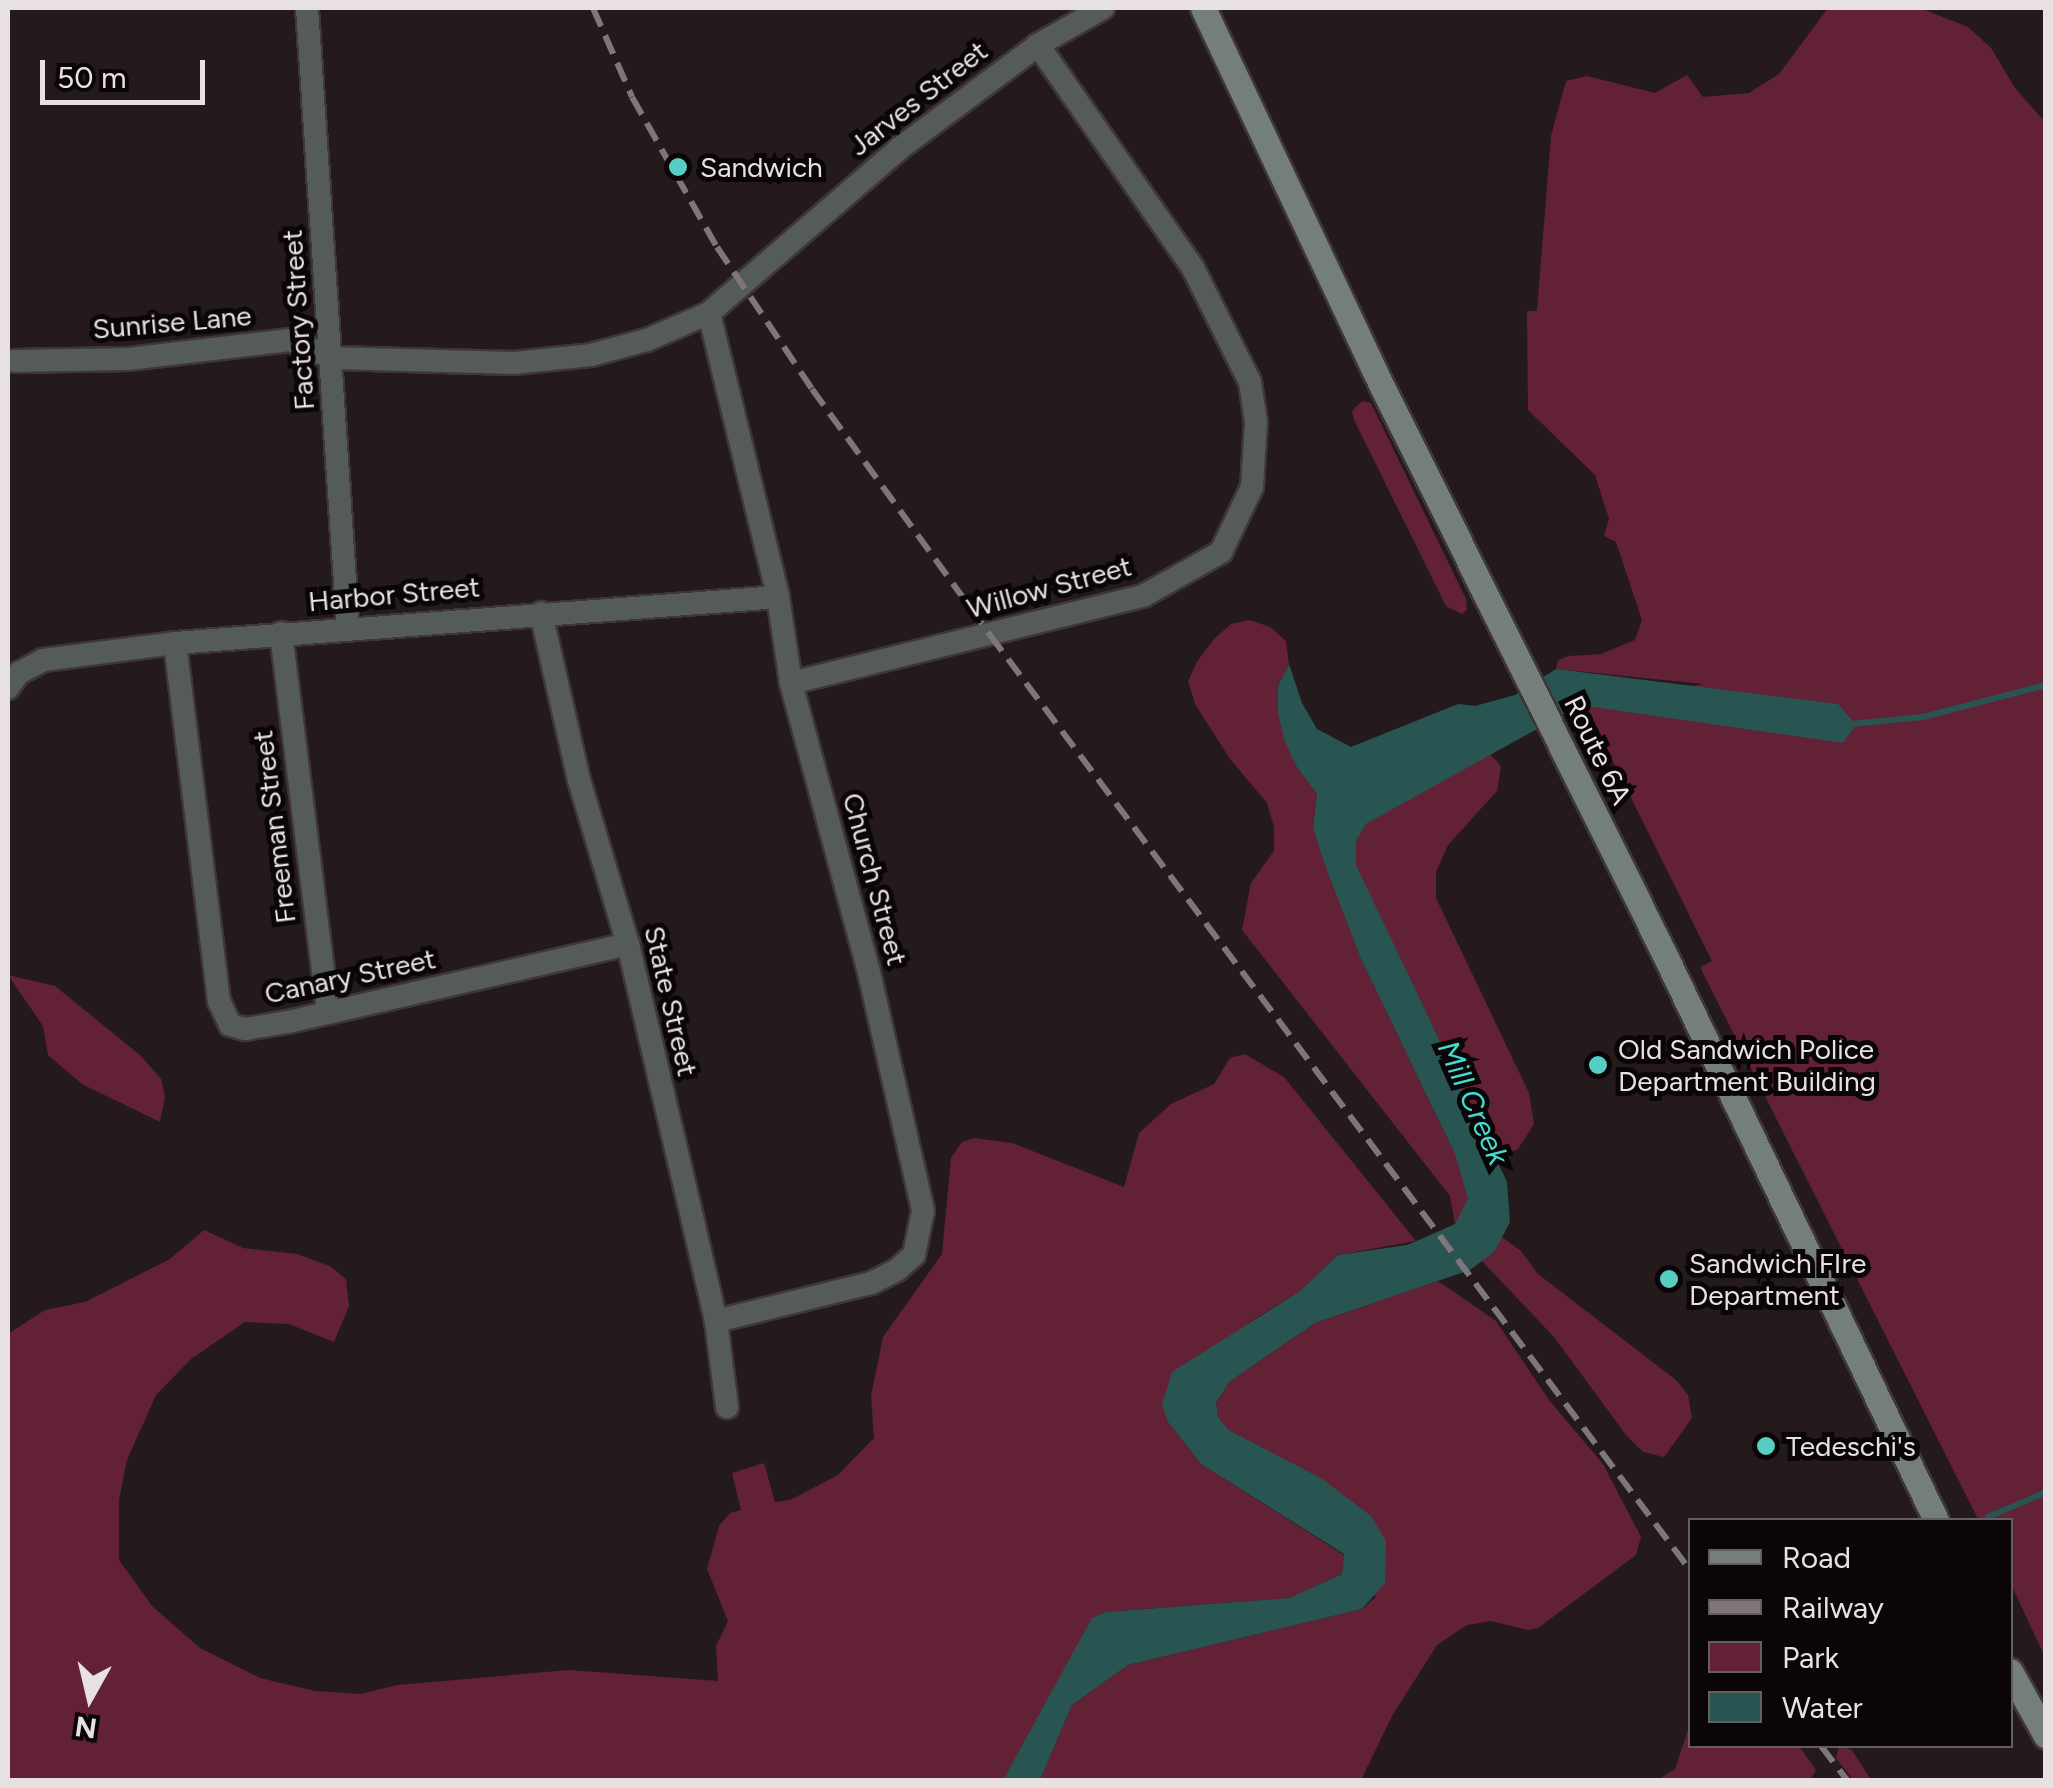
<!DOCTYPE html>
<html>
<head>
<meta charset="utf-8">
<style>
  body { margin:0 }
  #map { position:relative; width:2053px; height:1788px; overflow:hidden; background:#241a1c; font-family:Figtree,sans-serif }
  div>[style] { position:absolute }
  .green>* { inset:0; background:#632135 }
  .water>* { inset:0; background:#285551 }
  .stream>* { height:6px; margin:-3px; padding:0 3px; transform-origin:3px; border-radius:3px; background:#285551 }
  .roads { filter:drop-shadow(2px 0 #3f3638) drop-shadow(-2px 0 #3f3638) drop-shadow(0 2px #3f3638) drop-shadow(0 -2px #3f3638) }
  .minor>* { height:22px; margin:-11px; padding:0 11px; transform-origin:11px; border-radius:11px; background:#555b5a }
  .secondary>* { height:25px; margin:-12.5px; padding:0 12.5px; transform-origin:12.5px; border-radius:12.5px; background:#747e7d }
  .rail>* { height:6px; margin-top:-3px; transform-origin:0; background:repeating-linear-gradient(90deg,#7e7677 0 20px,transparent 0 30px) }
  .dots>* { width:28px; height:28px; translate:-50% -50%; box-sizing:border-box; border:5px solid #0a0607; border-radius:50% }
  span { translate:-50% -50%; white-space:nowrap; text-align:center; line-height:1.15; -webkit-text-stroke:10px #0a0607; paint-order:stroke }
  .street-label { font-size:28px; color:#e8e1e2 }
  .poi-label { font-size:28px; color:#e8e1e2 }
  .left { translate:0 -50%; text-align:left }
  .water-label { font-size:30px; color:#45dbd0; font-style:italic }
  .frame { position:absolute; inset:0; border:10px solid #e8e1e2; pointer-events:none }
  .legend { position:absolute; left:1688px; top:1518px; width:325px; height:230px; box-sizing:border-box; background:#0a0607; border:2px solid #635e5f; margin:0; padding:12px 18px; list-style:none; font-size:30px; color:#e8e1e2 }
  .legend li { display:flex; align-items:center; gap:20px; height:50px }
  .legend b { width:50px; border:2px solid #635e5f }
  .north { position:absolute; left:40px; top:1648px; width:100px; height:100px; -webkit-text-stroke:8px #0a0607; paint-order:stroke; rotate:188deg; font-size:28px; font-weight:700; line-height:40px; text-align:center; color:#e8e1e2 }
  .north::after { content:''; display:block; margin:auto; width:35px; height:45px; background:#e8e1e2; clip-path:polygon(50% 0,100% 100%,50% 72%,0 100%) }
  .scale { position:absolute; left:40px; top:60px; width:165px; height:45px; box-sizing:border-box; border:5px solid #e8e1e2; border-top:0; padding-left:12px; font-size:30px; line-height:35px; white-space:nowrap; color:#e8e1e2; -webkit-text-stroke:8px #0a0607; paint-order:stroke }
</style>
</head>
<body>
<div id="map">
  <div class="green">
    <div style="clip-path:polygon(1828px 8px,1920px 8px,1968px 27px,1991px 48px,2015px 88px,2045px 122px,2045px 1657px,2011px 1584px,2010px 1520px,1978px 1519px,1700px 967px,1712px 961px,1597px 729px,1580px 705px,1704px 684px,1556px 669px,1558px 660px,1569px 656px,1601px 654px,1635px 640px,1642px 620px,1616px 542px,1604px 536px,1609px 519px,1595px 475px,1528px 410px,1527px 311px,1537px 311px,1551px 136px,1566px 81px,1587px 76px,1655px 93px,1687px 75px,1703px 97px,1749px 93px,1779px 74px)"></div>
    <div style="clip-path:polygon(1362px 401px,1371px 403px,1466px 599px,1467px 610px,1462px 614px,1446px 606px,1354px 420px,1352px 411px)"></div>
    <div style="clip-path:polygon(1250px 620px,1270px 627px,1286px 641px,1289px 664px,1278px 686px,1278px 712px,1296px 766px,1317px 794px,1313px 828px,1361px 959px,1455px 1154px,1469px 1199px,1455px 1224px,1450px 1196px,1242px 930px,1251px 883px,1274px 851px,1274px 827px,1267px 803px,1230px 759px,1195px 704px,1188px 681px,1198px 660px,1214px 639px,1231px 624px)"></div>
    <div style="clip-path:polygon(1490px 754px,1501px 766px,1497px 791px,1448px 845px,1436px 872px,1436px 898px,1529px 1093px,1534px 1124px,1518px 1149px,1496px 1158px,1355px 865px,1356px 841px,1366px 824px)"></div>
    <div style="clip-path:polygon(8px 975px,55px 986px,141px 1056px,161px 1079px,165px 1097px,160px 1122px,82px 1084px,48px 1055px,43px 1026px)"></div>
    <div style="clip-path:polygon(1245px 1054px,1284px 1077px,1416px 1241px,1338px 1255px,1300px 1291px,1253px 1320px,1168px 1422px,1201px 1464px,1344px 1555px,1342px 1574px,1289px 1598px,1106px 1612px,1093px 1618px,1003px 1780px,8px 1780px,8px 1334px,45px 1310px,85px 1302px,170px 1259px,204px 1230px,243px 1248px,297px 1254px,330px 1266px,346px 1279px,349px 1306px,334px 1342px,289px 1324px,245px 1322px,191px 1359px,156px 1395px,127px 1460px,119px 1500px,119px 1560px,153px 1607px,200px 1648px,260px 1678px,315px 1691px,361px 1694px,397px 1685px,569px 1670px,718px 1681px,716px 1646px,728px 1621px,707px 1569px,719px 1526px,730px 1513px,741px 1510px,732px 1473px,764px 1463px,775px 1502px,790px 1500px,838px 1475px,874px 1438px,871px 1396px,883px 1337px,942px 1254px,951px 1158px,962px 1142px,974px 1138px,1012px 1143px,1124px 1187px,1139px 1133px,1171px 1104px,1214px 1084px,1230px 1058px)"></div>
    <div style="clip-path:polygon(1502px 1237px,1521px 1251px,1538px 1274px,1676px 1380px,1688px 1395px,1692px 1418px,1664px 1457px,1643px 1452px,1626px 1435px,1554px 1337px,1482px 1261px)"></div>
    <div style="clip-path:polygon(1438px 1281px,1496px 1321px,1549px 1400px,1603px 1464px,1641px 1537px,1636px 1555px,1538px 1628px,1528px 1630px,1491px 1621px,1467px 1625px,1437px 1645px,1392px 1716px,1361px 1780px,1040px 1780px,1072px 1705px,1128px 1665px,1362px 1609px,1376px 1597px,1321px 1478px,1229px 1430px,1218px 1417px,1216px 1403px,1229px 1382px,1315px 1323px)"></div>
    <div style="clip-path:polygon(1690px 1724px,1690px 1746px,1799px 1746px,1816px 1770px,1810px 1780px,1657px 1780px,1675px 1769px)"></div>
    <div style="clip-path:polygon(1839px 1746px,1852px 1750px,1871px 1780px,1853px 1780px,1836px 1758px)"></div>
  </div>
  <div class="water">
    <div style="clip-path:polygon(1289px 664px,1302px 703px,1317px 729px,1351px 747px,1458px 704px,1475px 706px,1515px 695px,1556px 669px,1838px 704px,1856px 725px,1843px 743px,1580px 705px,1366px 824px,1356px 841px,1356px 865px,1507px 1182px,1510px 1222px,1494px 1252px,1470px 1270px,1315px 1323px,1229px 1382px,1216px 1403px,1218px 1417px,1229px 1430px,1321px 1478px,1371px 1516px,1386px 1541px,1385px 1583px,1362px 1609px,1128px 1665px,1072px 1705px,1040px 1780px,1003px 1780px,1092px 1618px,1106px 1612px,1289px 1598px,1342px 1574px,1344px 1554px,1201px 1464px,1168px 1422px,1162px 1405px,1172px 1372px,1300px 1291px,1338px 1255px,1407px 1245px,1426px 1237px,1455px 1224px,1468px 1199px,1455px 1154px,1361px 959px,1324px 862px,1313px 828px,1317px 794px,1296px 766px,1284px 739px,1278px 712px,1278px 686px)"></div>
  </div>
  <div class="stream">
    <div style="left:1851px;top:724px;width:72px;rotate:-5.6deg"></div>
    <div style="left:1923px;top:717px;width:127px;rotate:-14.6deg"></div>
    <div style="left:1988px;top:1517px;width:63px;rotate:-23.3deg"></div>
  </div>
  <div class="roads">
    <div class="minor">
      <div style="left:307px;top:8px;width:620px;rotate:86.21deg"></div>
      <div style="left:709px;top:313px;width:292px;rotate:76.3deg"></div>
      <div style="left:778px;top:597px;width:87px;rotate:81.4deg"></div>
      <div style="left:791px;top:683px;width:295px;rotate:74.9deg"></div>
      <div style="left:868px;top:968px;width:249px;rotate:77.2deg"></div>
      <div style="left:923px;top:1211px;width:45px;rotate:101.6deg"></div>
      <div style="left:914px;top:1255px;width:23px;rotate:139deg"></div>
      <div style="left:897px;top:1270px;width:29px;rotate:153deg"></div>
      <div style="left:871px;top:1283px;width:160px;rotate:166.2deg"></div>
      <div style="left:14px;top:361px;width:114px;rotate:-1deg"></div>
      <div style="left:128px;top:359px;width:163px;rotate:-6.7deg"></div>
      <div style="left:290px;top:340px;width:46px;rotate:23.2deg"></div>
      <div style="left:332px;top:358px;width:182px;rotate:1.6deg"></div>
      <div style="left:514px;top:363px;width:77px;rotate:-5.9deg"></div>
      <div style="left:591px;top:355px;width:58px;rotate:-15deg"></div>
      <div style="left:647px;top:340px;width:68px;rotate:-23.5deg"></div>
      <div style="left:709px;top:313px;width:252px;rotate:-40.8deg"></div>
      <div style="left:900px;top:148px;width:172px;rotate:-36.7deg"></div>
      <div style="left:1038px;top:45px;width:75px;rotate:-29.6deg"></div>
      <div style="left:541px;top:613px;width:171px;rotate:77.2deg"></div>
      <div style="left:579px;top:780px;width:171px;rotate:73.4deg"></div>
      <div style="left:628px;top:944px;width:280px;rotate:76.8deg"></div>
      <div style="left:692px;top:1217px;width:107px;rotate:77deg"></div>
      <div style="left:716px;top:1321px;width:87px;rotate:82.7deg"></div>
      <div style="left:281px;top:633px;width:383px;rotate:82.9deg"></div>
      <div style="left:175px;top:643px;width:361px;rotate:83deg"></div>
      <div style="left:219px;top:1001px;width:26px;rotate:65deg"></div>
      <div style="left:230px;top:1025px;width:16px;rotate:15deg"></div>
      <div style="left:245px;top:1029px;width:44px;rotate:-9.2deg"></div>
      <div style="left:288px;top:1022px;width:349px;rotate:-12.9deg"></div>
      <div style="left:791px;top:683px;width:363px;rotate:-13.9deg"></div>
      <div style="left:1143px;top:596px;width:90px;rotate:-29.4deg"></div>
      <div style="left:1221px;top:552px;width:72px;rotate:-64.5deg"></div>
      <div style="left:1252px;top:487px;width:65px;rotate:-86.5deg"></div>
      <div style="left:1256px;top:422px;width:40px;rotate:-98.5deg"></div>
      <div style="left:1250px;top:382px;width:127px;rotate:-116.6deg"></div>
      <div style="left:1193px;top:268px;width:272px;rotate:-124.8deg"></div>
      <div style="left:8px;top:688px;width:19px;rotate:-54deg"></div>
      <div style="left:19px;top:673px;width:27px;rotate:-28deg"></div>
      <div style="left:43px;top:660px;width:133px;rotate:-7.3deg"></div>
      <div style="left:175px;top:643px;width:605px;rotate:-4.36deg"></div>
    </div>
    <div class="secondary">
      <div style="left:1203px;top:8px;width:403px;rotate:64.7deg"></div>
      <div style="left:1375px;top:372px;width:640px;rotate:63.56deg"></div>
      <div style="left:1660px;top:945px;width:638px;rotate:64.36deg"></div>
      <div style="left:2010px;top:1671px;width:74px;rotate:61deg"></div>
    </div>
  </div>
  <div class="rail">
    <div style="left:593px;top:8px;width:97px;rotate:66.3deg"></div>
    <div style="left:632px;top:97px;width:172px;rotate:60.5deg"></div>
    <div style="left:717px;top:247px;width:171px;rotate:56.2deg"></div>
    <div style="left:812px;top:389px;width:304px;rotate:54.1deg"></div>
    <div style="left:990px;top:635px;width:1168px;rotate:53.18deg"></div>
    <div style="left:1821px;top:1746px;width:43px;rotate:52.6deg"></div>
  </div>
  <div class="dots">
    <div style="left:678px;top:167px;background:#56cec4"></div>
    <div style="left:1598px;top:1065px;background:#56cec4"></div>
    <div style="left:1669px;top:1279px;background:#56cec4"></div>
    <div style="left:1766px;top:1446px;background:#56cec4"></div>
  </div>
  <div class="street-label">
    <span style="left:918px;top:98px;rotate:-38deg">Jarves Street</span>
    <span style="left:298px;top:320px;rotate:-94deg">Factory Street</span>
    <span style="left:172px;top:322px;rotate:-5deg">Sunrise Lane</span>
    <span style="left:1049px;top:587px;rotate:-15deg">Willow Street</span>
    <span style="left:394px;top:594px;rotate:-5deg">Harbor Street</span>
    <span style="left:1598px;top:750px;rotate:64deg">Route 6A</span>
    <span style="left:274px;top:827px;rotate:-97deg">Freeman Street</span>
    <span style="left:875px;top:879px;rotate:75deg">Church Street</span>
    <span style="left:350px;top:976px;rotate:-12deg">Canary Street</span>
    <span style="left:671px;top:1001px;rotate:77deg">State Street</span>
  </div>
  <div class="poi-label">
    <span class="left" style="left:700px;top:167px">Sandwich</span>
    <span class="left" style="left:1618px;top:1065px">Old Sandwich Police<br>Department Building</span>
    <span class="left" style="left:1689px;top:1279px">Sandwich FIre<br>Department</span>
    <span class="left" style="left:1786px;top:1446px">Tedeschi's</span>
  </div>
  <div class="water-label">
    <span style="left:1473px;top:1103px;rotate:66deg">Mill Creek</span>
  </div>
  <div class="frame"></div>
  <ul class="legend">
  <li><b style="height:12px;background:#747e7d"></b>Road</li>
  <li><b style="height:12px;background:#7e7677"></b>Railway</li>
  <li><b style="height:28px;background:#632135"></b>Park</li>
  <li><b style="height:28px;background:#285551"></b>Water</li>
  </ul>
  <div class="north">N</div>
  <div class="scale">50 m</div>
</div>
</body>
</html>
